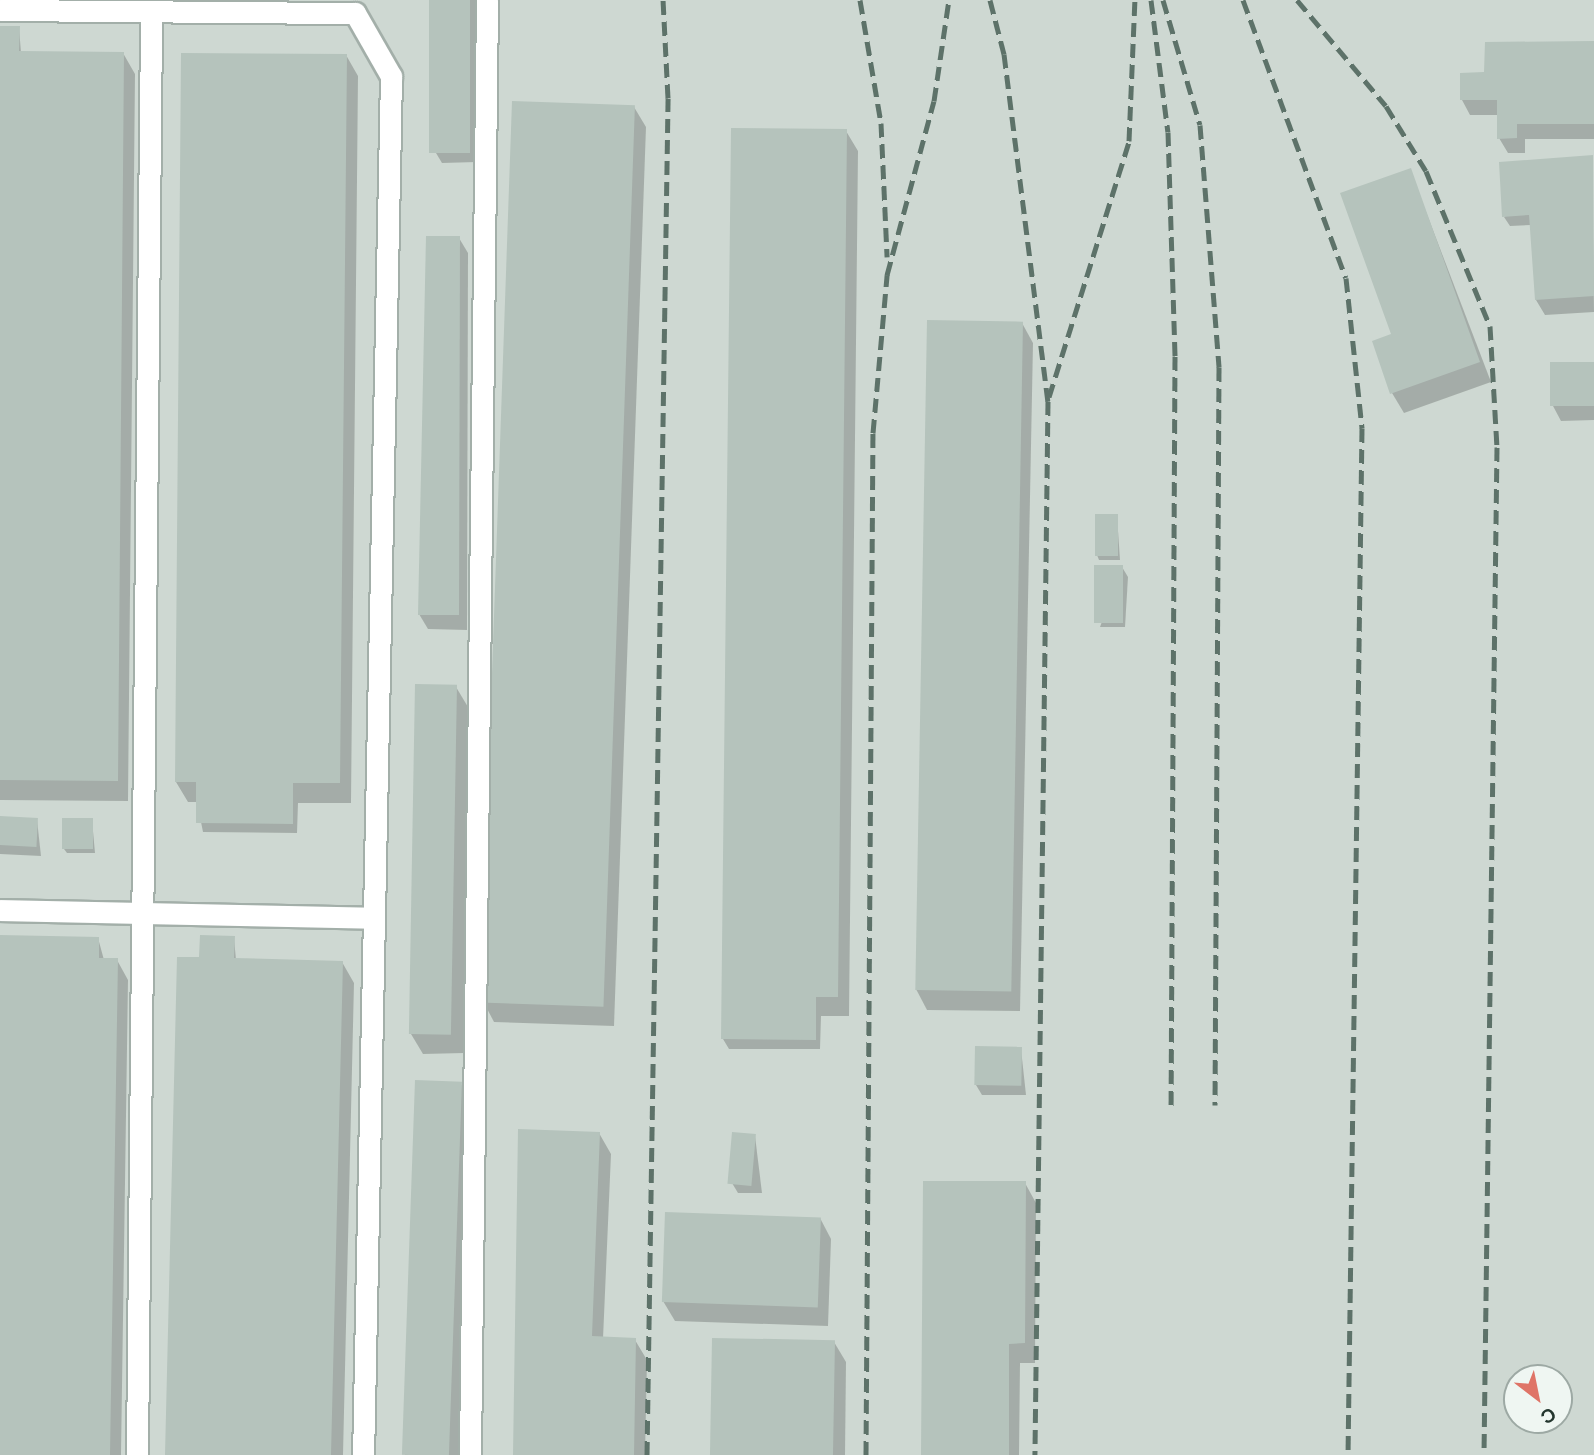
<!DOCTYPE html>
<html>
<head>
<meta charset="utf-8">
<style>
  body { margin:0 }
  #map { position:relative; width:1594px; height:1455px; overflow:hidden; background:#dfe8e3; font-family:Arial,sans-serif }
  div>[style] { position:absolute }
  .built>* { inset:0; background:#ced8d2 }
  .shadow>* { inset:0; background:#0003 }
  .building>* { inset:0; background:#b5c3bc; transform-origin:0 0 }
  .roads { filter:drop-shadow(2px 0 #a3afa9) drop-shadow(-2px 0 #a3afa9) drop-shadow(0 2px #a3afa9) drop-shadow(0 -2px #a3afa9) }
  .minor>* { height:21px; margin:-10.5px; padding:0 10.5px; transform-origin:10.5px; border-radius:10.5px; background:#fff }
  .rail>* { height:5px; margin-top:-2.5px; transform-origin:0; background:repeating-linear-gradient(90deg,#5d7269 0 14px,transparent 0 21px) }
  span { translate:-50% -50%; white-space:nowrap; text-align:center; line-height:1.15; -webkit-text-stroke:6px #eff6f2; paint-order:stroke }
  .north { position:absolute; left:1503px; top:1364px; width:70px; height:70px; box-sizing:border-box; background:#eff6f2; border:2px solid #9da9a4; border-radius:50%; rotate:148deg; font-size:19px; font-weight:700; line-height:28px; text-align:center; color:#23362e }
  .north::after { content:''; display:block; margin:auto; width:24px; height:32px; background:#df7467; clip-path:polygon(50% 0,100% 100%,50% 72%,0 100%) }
</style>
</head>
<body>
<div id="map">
  <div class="built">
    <div style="clip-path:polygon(evenodd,0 0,1594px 0,1594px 1455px,0 1455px,0 0,1517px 1378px,1559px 1378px,1559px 1420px,1517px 1420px,1517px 1378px)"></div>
  </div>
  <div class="shadow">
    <div style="clip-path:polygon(433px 0,478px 0,477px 162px,442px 163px,436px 153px)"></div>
    <div style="clip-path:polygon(0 27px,19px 27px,21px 53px,123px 53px,135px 74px,128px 801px,0 800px)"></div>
    <div style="clip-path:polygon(1594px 43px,1594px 139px,1525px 139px,1525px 153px,1508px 153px,1499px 138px,1499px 115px,1470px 115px,1462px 100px)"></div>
    <div style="clip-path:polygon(346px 55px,358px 76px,351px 803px,298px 803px,297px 833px,203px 832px,197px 802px,188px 802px,176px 782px)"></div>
    <div style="clip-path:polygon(634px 107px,646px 127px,614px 1026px,494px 1022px,483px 1001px)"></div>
    <div style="clip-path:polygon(846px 131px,858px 151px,849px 1016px,821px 1016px,820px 1049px,729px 1049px,723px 1039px)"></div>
    <div style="clip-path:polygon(1592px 157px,1594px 312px,1545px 315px,1536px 300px,1531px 225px,1510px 226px,1504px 217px)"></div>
    <div style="clip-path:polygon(1410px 170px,1491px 382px,1404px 413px,1392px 393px,1393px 335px)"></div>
    <div style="clip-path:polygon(459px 238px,468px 253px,467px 630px,428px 629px,419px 614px)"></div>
    <div style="clip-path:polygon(1022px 323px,1033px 343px,1020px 1011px,927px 1010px,916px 989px)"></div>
    <div style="clip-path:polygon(1594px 364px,1594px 420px,1561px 421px,1553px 406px)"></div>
    <div style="clip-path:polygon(1117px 516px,1120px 560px,1099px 560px,1097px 555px)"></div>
    <div style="clip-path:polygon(1122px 567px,1128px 577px,1125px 627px,1100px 627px)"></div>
    <div style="clip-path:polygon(456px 687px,468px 707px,464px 1053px,423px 1054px,411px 1034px)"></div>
    <div style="clip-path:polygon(0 818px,37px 820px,41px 856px,0 854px)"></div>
    <div style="clip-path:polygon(92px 820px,95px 853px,67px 853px,64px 849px)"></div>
    <div style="clip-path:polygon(98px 938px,104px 960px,117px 960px,128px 980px,121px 1455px,0 1455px,0 958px)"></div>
    <div style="clip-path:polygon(234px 938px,236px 960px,342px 962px,354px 983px,343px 1455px,167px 1455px)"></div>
    <div style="clip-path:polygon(1021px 1049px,1026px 1095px,982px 1095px,976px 1085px)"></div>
    <div style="clip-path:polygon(461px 1084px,473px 1104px,462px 1455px,405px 1455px)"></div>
    <div style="clip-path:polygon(599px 1133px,611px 1154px,603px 1339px,635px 1340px,647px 1360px,645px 1455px,515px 1455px)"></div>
    <div style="clip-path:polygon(755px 1136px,762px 1193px,738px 1193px,732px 1183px)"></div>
    <div style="clip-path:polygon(1025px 1183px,1036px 1203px,1035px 1363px,1020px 1363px,1019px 1455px,923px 1455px)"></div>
    <div style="clip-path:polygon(820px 1218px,831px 1239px,828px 1326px,675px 1321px,663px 1301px)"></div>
    <div style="clip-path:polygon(834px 1342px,846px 1362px,845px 1455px,712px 1455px)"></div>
  </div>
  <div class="building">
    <div style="left:429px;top:0;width:41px;height:153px"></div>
    <div style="clip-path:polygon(0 26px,20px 26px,19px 51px,124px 52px,118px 781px,0 780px)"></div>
    <div style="clip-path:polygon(1594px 41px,1594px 124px,1517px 124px,1517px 138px,1497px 139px,1497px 100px,1460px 100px,1460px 73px,1484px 72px,1485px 42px)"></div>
    <div style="clip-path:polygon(181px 53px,347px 54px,340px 783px,293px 783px,293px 824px,196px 823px,196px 782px,175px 782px)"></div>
    <div style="left:512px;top:101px;width:123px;height:902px;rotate:2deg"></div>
    <div style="clip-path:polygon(731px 128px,847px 129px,838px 997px,816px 997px,816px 1040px,721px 1039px)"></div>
    <div style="clip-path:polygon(1593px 155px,1594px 296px,1535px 300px,1529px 215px,1502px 217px,1499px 162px)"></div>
    <div style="clip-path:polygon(1411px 168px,1480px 362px,1390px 394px,1372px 341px,1391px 334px,1340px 193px)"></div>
    <div style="clip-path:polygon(426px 236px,460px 236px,459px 615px,418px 615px)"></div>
    <div style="left:927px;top:320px;width:96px;height:670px;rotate:1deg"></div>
    <div style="left:1594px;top:362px;width:44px;height:44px;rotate:90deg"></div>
    <div style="left:1095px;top:514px;width:23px;height:42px"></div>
    <div style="left:1094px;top:565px;width:29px;height:58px"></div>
    <div style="left:415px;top:684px;width:42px;height:350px;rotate:1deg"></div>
    <div style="left:0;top:816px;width:38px;height:29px;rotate:3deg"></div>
    <div style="left:93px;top:818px;width:31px;height:31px;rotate:90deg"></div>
    <div style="clip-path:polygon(0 935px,99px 937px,99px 958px,118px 958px,110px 1455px,0 1455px)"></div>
    <div style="clip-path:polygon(200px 935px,235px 936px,234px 958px,343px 961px,331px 1455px,165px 1455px,177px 957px,199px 957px)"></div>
    <div style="left:975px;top:1046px;width:47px;height:39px;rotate:1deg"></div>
    <div style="left:415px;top:1080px;width:47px;height:375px;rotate:2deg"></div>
    <div style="clip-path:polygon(518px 1129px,600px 1132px,592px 1336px,636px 1338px,634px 1455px,513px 1455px)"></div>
    <div style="left:732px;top:1132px;width:24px;height:52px;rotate:5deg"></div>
    <div style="clip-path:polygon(923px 1181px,1026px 1181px,1025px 1343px,1009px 1344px,1009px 1455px,921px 1455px)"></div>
    <div style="left:665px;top:1212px;width:156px;height:90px;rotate:2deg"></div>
    <div style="left:712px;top:1338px;width:123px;height:117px;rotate:1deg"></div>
  </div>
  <div class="roads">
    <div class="minor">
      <div style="left:0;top:10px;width:355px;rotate:0.5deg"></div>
      <div style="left:355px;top:13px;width:73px;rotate:60.3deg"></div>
      <div style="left:391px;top:76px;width:1379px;rotate:91.16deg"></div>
      <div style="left:0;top:910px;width:374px;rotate:1.2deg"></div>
      <div style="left:137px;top:1455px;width:1444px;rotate:-89.44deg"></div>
      <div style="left:470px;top:1455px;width:1455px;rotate:-89.33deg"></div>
    </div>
  </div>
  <div class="rail">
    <div style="left:860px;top:0;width:125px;rotate:80.3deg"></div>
    <div style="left:881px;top:123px;width:134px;rotate:87.4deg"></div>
    <div style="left:990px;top:0;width:56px;rotate:75.5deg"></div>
    <div style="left:1004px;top:54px;width:350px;rotate:82.8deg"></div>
    <div style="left:1048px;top:401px;width:1054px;rotate:90.71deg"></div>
    <div style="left:1151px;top:0;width:133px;rotate:82.7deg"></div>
    <div style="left:1168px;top:132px;width:224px;rotate:88.2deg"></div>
    <div style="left:1175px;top:356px;width:752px;rotate:90.3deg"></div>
    <div style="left:1163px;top:0;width:130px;rotate:73.5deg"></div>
    <div style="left:1200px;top:125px;width:243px;rotate:85.5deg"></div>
    <div style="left:1219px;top:367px;width:738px;rotate:90.31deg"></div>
    <div style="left:1243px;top:0;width:296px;rotate:69.7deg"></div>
    <div style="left:1346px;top:278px;width:151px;rotate:83.9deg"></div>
    <div style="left:1362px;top:428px;width:1027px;rotate:90.78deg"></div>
    <div style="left:1297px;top:0;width:138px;rotate:50deg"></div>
    <div style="left:1386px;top:106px;width:76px;rotate:58.4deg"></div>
    <div style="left:1426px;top:171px;width:168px;rotate:67.6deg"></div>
    <div style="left:1490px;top:326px;width:121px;rotate:86.7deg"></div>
    <div style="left:1497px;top:447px;width:1008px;rotate:90.74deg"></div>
    <div style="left:1049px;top:397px;width:268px;rotate:-72.6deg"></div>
    <div style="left:1129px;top:141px;width:141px;rotate:-87.6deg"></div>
    <div style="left:647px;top:1455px;width:1357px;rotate:-89.11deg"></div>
    <div style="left:668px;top:98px;width:98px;rotate:-92.9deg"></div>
    <div style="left:866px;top:1455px;width:1022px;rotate:-89.61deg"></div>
    <div style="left:873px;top:433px;width:159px;rotate:-84.9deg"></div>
    <div style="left:887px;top:275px;width:180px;rotate:-74.9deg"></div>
    <div style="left:934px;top:101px;width:102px;rotate:-81.6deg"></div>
  </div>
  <div class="north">С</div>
</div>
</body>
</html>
